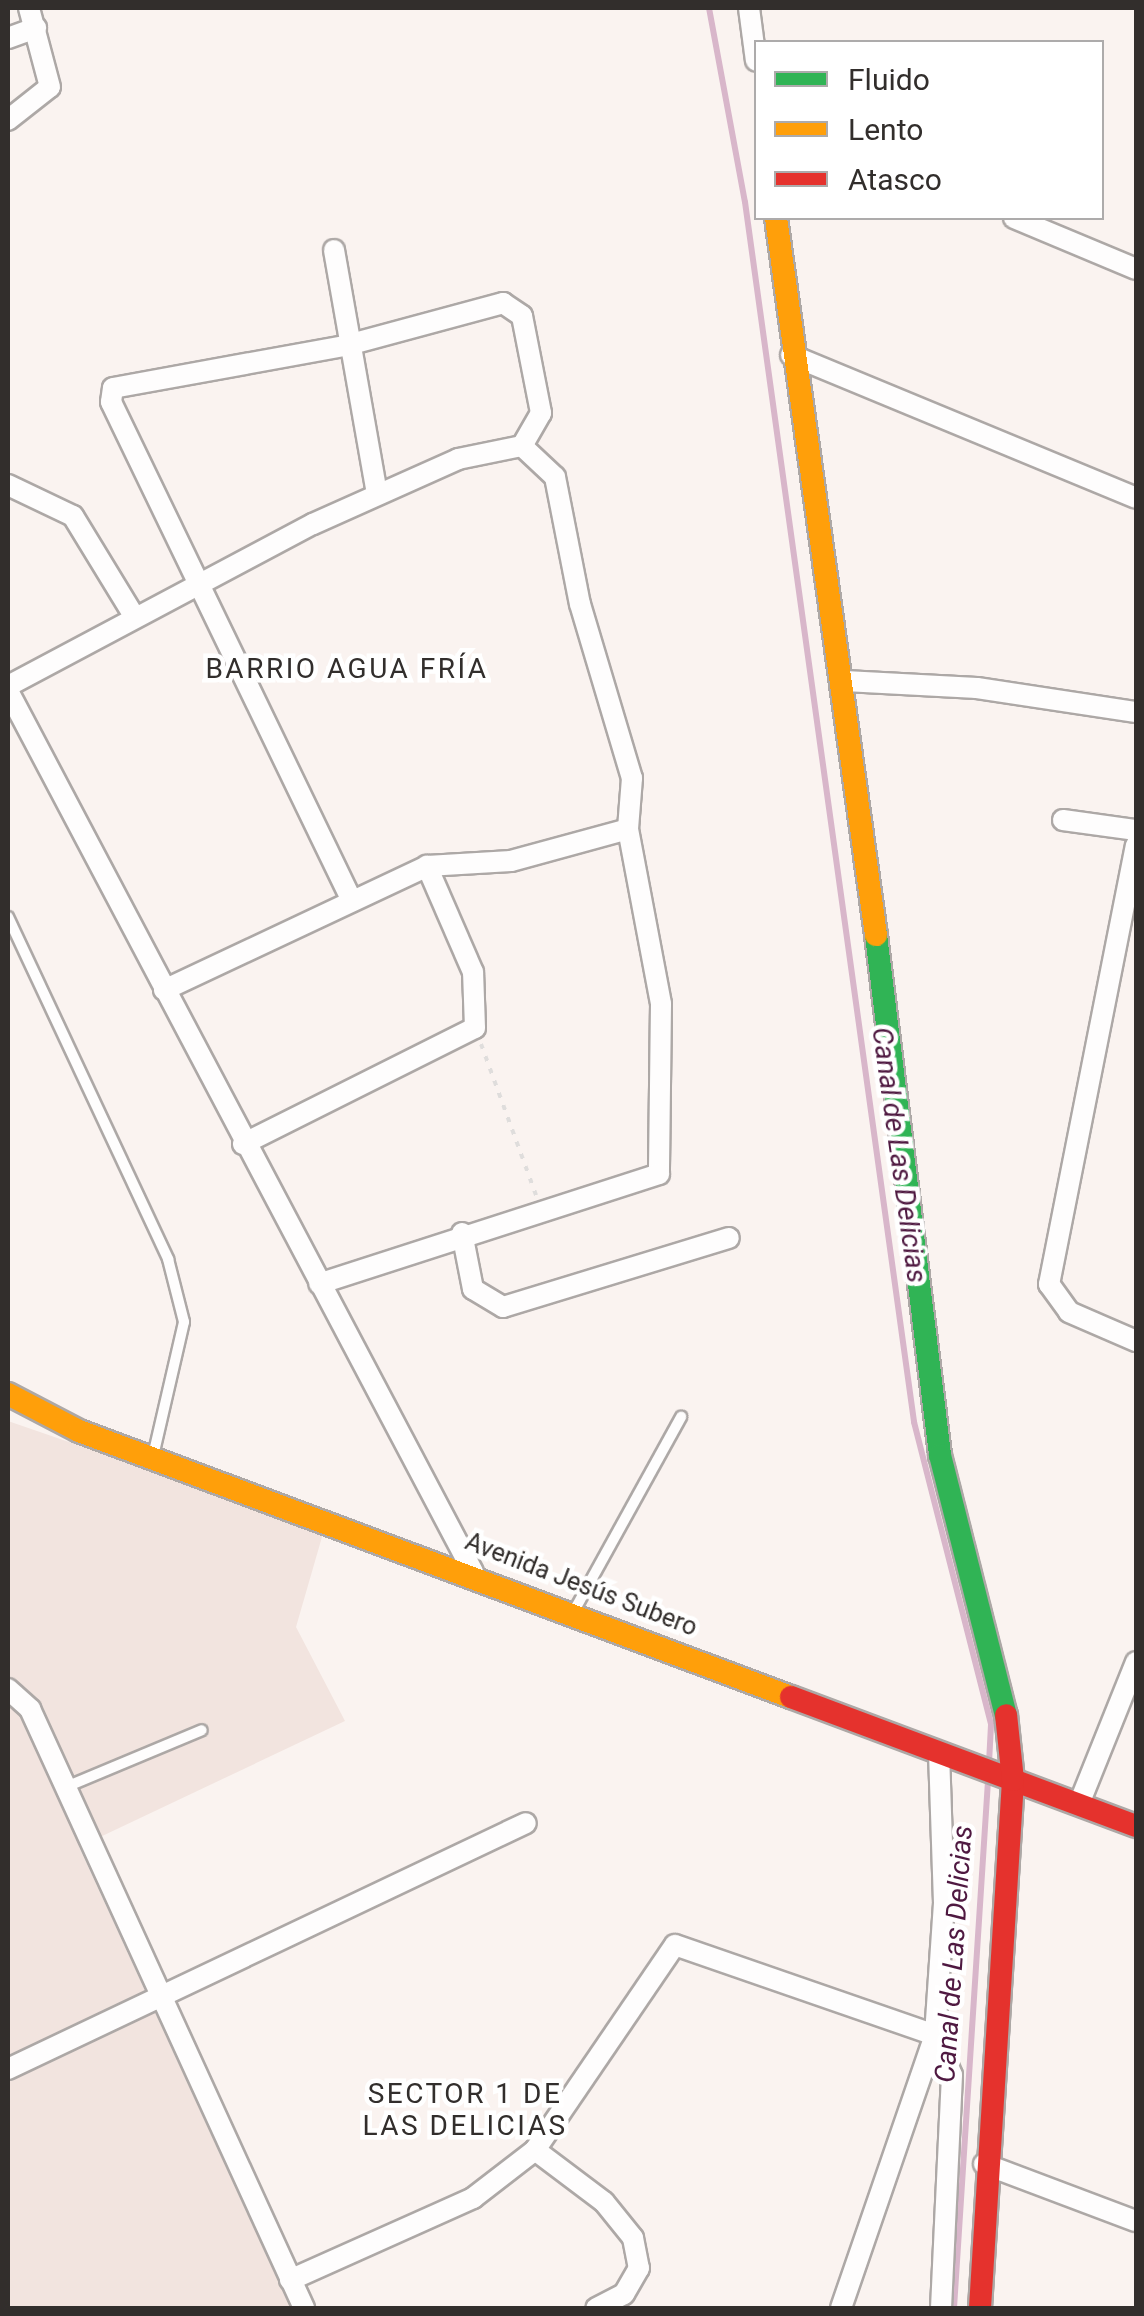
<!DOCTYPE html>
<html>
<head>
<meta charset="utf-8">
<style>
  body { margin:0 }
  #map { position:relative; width:1144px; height:2316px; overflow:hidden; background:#faf3f0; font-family:Roboto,sans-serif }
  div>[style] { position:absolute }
  .built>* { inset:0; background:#f2e4df }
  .stream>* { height:6px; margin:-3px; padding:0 3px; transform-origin:3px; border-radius:3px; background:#d8b6ca }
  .path>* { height:4px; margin-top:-2px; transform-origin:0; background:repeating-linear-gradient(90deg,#dfdddc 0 5px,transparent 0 13px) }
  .roads { filter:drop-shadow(2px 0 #ada8a6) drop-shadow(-2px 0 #ada8a6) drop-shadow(0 2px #ada8a6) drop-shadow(0 -2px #ada8a6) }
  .lane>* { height:10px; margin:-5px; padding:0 5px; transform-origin:5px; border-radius:5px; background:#fefdfd }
  .street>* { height:20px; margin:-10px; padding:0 10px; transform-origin:10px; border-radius:10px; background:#fefdfd }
  .fast>* { height:22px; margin:-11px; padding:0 11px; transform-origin:11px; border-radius:11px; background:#30b455 }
  .slow>* { height:22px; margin:-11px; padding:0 11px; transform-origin:11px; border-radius:11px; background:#ff9f0a }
  .jam>* { height:22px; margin:-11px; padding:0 11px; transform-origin:11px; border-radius:11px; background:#e5322d }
  span { translate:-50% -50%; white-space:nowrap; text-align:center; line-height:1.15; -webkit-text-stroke:9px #fff; paint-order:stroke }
  .street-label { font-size:25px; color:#322e2c }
  .neighbourhood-label { font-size:28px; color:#322e2c; letter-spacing:2.5px }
  .water-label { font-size:28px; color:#4f1941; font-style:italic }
  .frame { position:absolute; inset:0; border:10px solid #322e2c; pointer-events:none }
  .legend { position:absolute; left:754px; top:40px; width:350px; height:180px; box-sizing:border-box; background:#fff; border:2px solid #adabab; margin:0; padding:12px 18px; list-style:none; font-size:30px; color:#322e2c }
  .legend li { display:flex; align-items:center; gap:20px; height:50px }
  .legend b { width:50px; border:2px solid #adabab }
</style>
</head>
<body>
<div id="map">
  <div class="built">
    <div style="clip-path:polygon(8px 1421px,324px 1530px,296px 1627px,345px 1721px,79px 1847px,291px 2308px,8px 2308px)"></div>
  </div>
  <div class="stream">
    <div style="left:709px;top:8px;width:197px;rotate:79.5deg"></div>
    <div style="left:745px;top:202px;width:1232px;rotate:82.11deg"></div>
    <div style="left:914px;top:1422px;width:313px;rotate:75.7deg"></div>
    <div style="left:991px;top:1725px;width:38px;rotate:93deg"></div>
    <div style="left:954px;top:2308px;width:528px;rotate:-86.31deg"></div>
  </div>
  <div class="path">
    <div style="left:481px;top:1044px;width:161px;rotate:70deg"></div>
  </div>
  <div class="roads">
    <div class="lane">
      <div style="left:8px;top:917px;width:378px;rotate:64.9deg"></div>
      <div style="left:168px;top:1259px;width:65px;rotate:75.7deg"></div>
      <div style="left:184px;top:1322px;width:138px;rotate:103deg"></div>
      <div style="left:574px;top:1611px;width:222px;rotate:-61.1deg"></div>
      <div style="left:66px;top:1787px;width:147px;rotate:-22.7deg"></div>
    </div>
    <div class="street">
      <div style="left:749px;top:8px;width:53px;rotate:82.5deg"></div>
      <div style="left:8px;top:38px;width:30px;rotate:-20deg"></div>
      <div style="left:8px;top:120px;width:53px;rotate:-38.2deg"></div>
      <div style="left:50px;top:87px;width:82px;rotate:-104.9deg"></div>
      <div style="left:1014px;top:218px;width:132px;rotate:22.7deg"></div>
      <div style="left:334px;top:250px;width:248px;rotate:80deg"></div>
      <div style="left:791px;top:355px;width:373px;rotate:22.5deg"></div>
      <div style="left:8px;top:485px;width:72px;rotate:25.5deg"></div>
      <div style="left:73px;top:516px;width:117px;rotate:58.6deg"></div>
      <div style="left:845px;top:681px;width:132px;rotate:3deg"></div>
      <div style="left:977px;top:688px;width:161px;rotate:8.6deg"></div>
      <div style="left:8px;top:686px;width:345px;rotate:-28deg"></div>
      <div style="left:313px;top:524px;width:159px;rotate:-24.1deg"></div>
      <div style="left:458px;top:459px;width:65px;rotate:-11.5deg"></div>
      <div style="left:522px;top:446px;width:45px;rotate:43.2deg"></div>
      <div style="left:555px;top:477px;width:129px;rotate:78.9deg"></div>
      <div style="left:580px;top:604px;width:182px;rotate:73.4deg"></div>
      <div style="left:632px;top:778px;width:51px;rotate:94.5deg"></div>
      <div style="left:628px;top:829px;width:178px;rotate:79.3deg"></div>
      <div style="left:661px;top:1004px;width:170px;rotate:90.7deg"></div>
      <div style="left:659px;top:1174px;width:357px;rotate:162.1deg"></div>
      <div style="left:8px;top:691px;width:996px;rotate:62.17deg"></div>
      <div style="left:1063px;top:820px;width:74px;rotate:7.8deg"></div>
      <div style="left:1136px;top:845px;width:448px;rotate:101.2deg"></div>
      <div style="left:1049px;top:1284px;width:34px;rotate:54deg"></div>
      <div style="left:1069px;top:1312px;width:73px;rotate:23.4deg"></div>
      <div style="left:352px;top:901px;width:554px;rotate:-115.78deg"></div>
      <div style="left:111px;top:402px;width:14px;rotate:-82deg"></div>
      <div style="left:113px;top:388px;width:235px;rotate:-10.3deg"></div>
      <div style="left:344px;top:346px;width:165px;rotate:-15.1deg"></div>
      <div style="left:503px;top:303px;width:23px;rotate:34deg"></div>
      <div style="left:522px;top:316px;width:99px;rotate:78.9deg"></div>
      <div style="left:541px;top:413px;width:38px;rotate:120deg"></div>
      <div style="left:164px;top:990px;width:291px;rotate:-25.2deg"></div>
      <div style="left:427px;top:866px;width:84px;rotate:-3.4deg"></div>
      <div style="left:511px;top:861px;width:121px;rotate:-15.3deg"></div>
      <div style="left:243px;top:1144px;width:259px;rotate:-26.6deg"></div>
      <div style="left:475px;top:1028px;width:56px;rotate:-92deg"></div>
      <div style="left:473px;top:972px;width:116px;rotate:-113.5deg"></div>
      <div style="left:462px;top:1233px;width:57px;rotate:78.9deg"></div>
      <div style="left:473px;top:1289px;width:35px;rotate:31deg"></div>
      <div style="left:503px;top:1307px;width:236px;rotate:-17deg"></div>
      <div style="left:8px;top:1689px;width:30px;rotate:42deg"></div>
      <div style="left:30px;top:1709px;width:659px;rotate:65.42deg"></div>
      <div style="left:1079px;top:1804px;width:153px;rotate:-68.1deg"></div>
      <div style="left:8px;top:2069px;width:573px;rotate:-25.4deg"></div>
      <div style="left:535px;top:2150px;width:86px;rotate:37deg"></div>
      <div style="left:604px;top:2202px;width:46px;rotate:51.1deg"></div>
      <div style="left:633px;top:2238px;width:31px;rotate:79deg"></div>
      <div style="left:639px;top:2268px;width:30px;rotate:120deg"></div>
      <div style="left:624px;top:2294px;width:31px;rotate:153deg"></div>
      <div style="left:984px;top:2164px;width:162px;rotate:20.6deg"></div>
      <div style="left:290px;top:2280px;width:201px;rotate:-24.1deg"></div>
      <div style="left:473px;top:2198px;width:78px;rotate:-37.7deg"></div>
      <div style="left:535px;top:2150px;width:248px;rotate:-55.7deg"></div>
      <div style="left:675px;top:1945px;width:275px;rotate:19.1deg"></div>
      <div style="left:935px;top:2035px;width:43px;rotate:67deg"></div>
      <div style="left:952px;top:2075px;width:233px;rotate:92.7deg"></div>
      <div style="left:841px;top:2308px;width:289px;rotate:-71deg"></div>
      <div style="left:935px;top:2035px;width:132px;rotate:-86.1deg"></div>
      <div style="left:944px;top:1903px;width:151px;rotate:-91.9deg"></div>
    </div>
    <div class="fast">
      <div style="left:876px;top:935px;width:524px;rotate:82.98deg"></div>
      <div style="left:940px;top:1455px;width:268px;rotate:75.8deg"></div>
    </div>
    <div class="slow">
      <div style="left:776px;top:218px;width:724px;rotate:82.06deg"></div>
      <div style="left:8px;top:1394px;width:80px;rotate:27.5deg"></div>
      <div style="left:79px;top:1431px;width:760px;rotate:20.49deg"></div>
    </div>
    <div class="jam">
      <div style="left:791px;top:1697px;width:368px;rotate:20.5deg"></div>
      <div style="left:980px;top:2308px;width:529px;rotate:-86.42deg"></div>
      <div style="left:1013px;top:1780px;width:65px;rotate:-96.1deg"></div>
    </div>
  </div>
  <div class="street-label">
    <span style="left:581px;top:1585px;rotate:21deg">Avenida Jesús Subero</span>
  </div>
  <div class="neighbourhood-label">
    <span style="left:347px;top:669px">BARRIO AGUA FRÍA</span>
    <span style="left:465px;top:2110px">SECTOR 1 DE<br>LAS DELICIAS</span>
  </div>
  <div class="water-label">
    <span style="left:899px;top:1155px;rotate:82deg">Canal de Las Delicias</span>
    <span style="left:954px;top:1954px;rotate:-86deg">Canal de Las Delicias</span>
  </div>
  <div class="frame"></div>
  <ul class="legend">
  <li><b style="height:12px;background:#30b455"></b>Fluido</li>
  <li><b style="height:12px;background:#ff9f0a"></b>Lento</li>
  <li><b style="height:12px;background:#e5322d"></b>Atasco</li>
  </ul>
</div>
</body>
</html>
